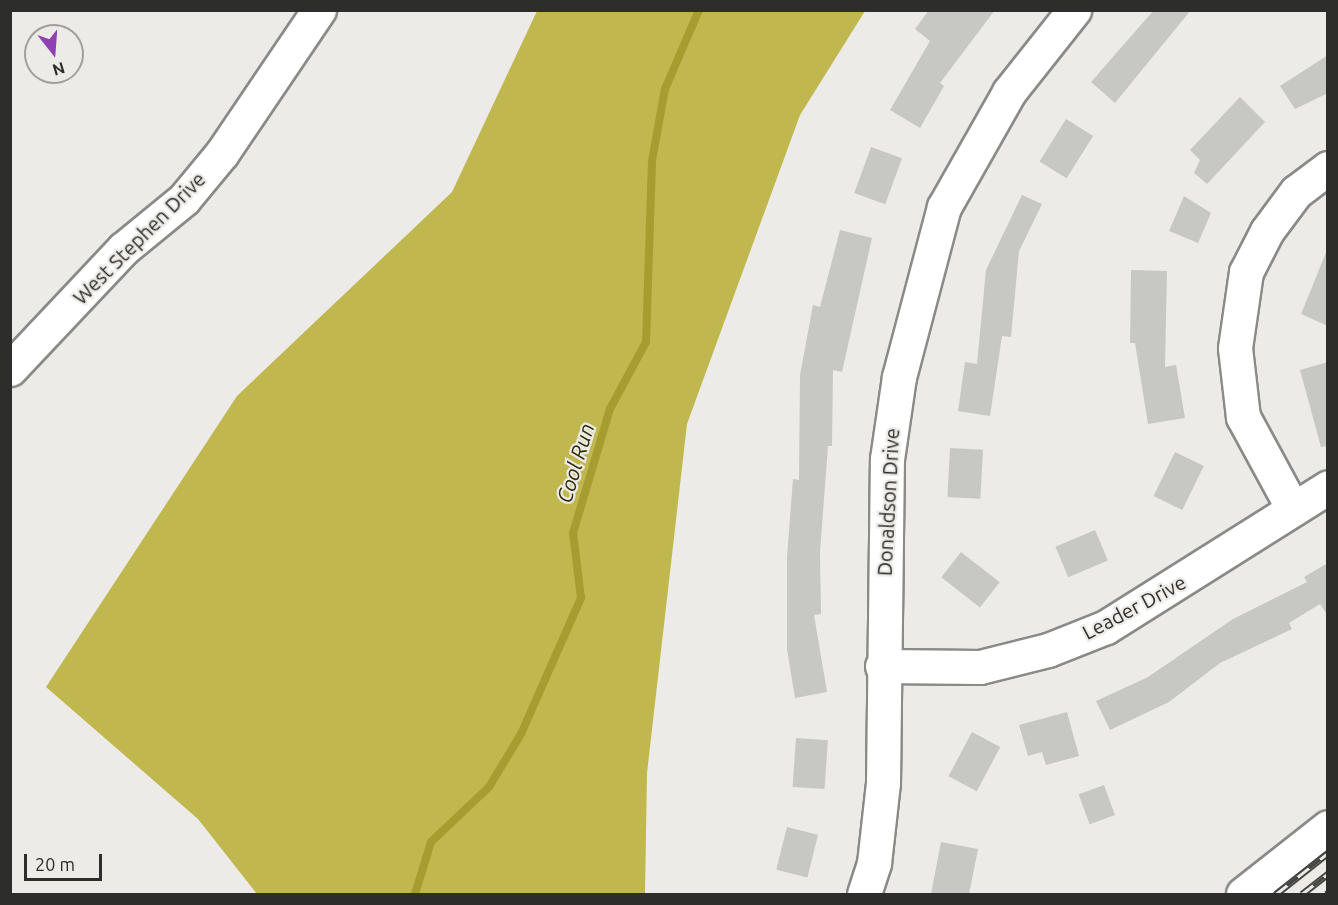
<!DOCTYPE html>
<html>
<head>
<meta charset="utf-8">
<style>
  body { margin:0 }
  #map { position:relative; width:1338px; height:905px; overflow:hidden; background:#ecebe7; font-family:Ubuntu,sans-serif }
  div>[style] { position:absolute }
  .forest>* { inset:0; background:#c0b74f }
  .stream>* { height:8px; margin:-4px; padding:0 4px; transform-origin:4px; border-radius:4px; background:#a69d30 }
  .building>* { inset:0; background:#c7c7c3; transform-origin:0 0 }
  .roads { filter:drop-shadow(2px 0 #8a8a87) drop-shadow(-2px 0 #8a8a87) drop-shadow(0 2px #8a8a87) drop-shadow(0 -2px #8a8a87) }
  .minor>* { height:33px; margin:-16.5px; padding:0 16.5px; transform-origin:16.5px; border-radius:16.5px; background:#fff }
  .rail>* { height:7px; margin-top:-3.5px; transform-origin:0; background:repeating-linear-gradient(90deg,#ecebe7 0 14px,#454542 0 28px); box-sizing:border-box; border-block:2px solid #454542 }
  span { translate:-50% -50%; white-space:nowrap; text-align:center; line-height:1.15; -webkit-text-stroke:4.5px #ecebe7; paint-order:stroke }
  .street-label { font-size:20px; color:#2d2d2b }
  .water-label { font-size:21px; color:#302c00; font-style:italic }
  .frame { position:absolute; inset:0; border:12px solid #2d2d2b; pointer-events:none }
  .north { position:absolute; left:24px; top:24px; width:60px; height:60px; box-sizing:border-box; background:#ecebe7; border:2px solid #a09f9c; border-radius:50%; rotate:163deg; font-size:16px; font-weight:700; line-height:24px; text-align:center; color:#2d2d2b }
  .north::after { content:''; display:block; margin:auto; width:21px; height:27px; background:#8f41b1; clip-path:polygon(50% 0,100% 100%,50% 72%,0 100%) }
  .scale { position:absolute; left:24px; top:854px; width:78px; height:27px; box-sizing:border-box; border:3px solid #2d2d2b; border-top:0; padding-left:8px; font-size:18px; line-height:21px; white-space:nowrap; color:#2d2d2b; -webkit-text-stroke:4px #ecebe7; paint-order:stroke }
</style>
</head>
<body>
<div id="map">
  <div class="forest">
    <div style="clip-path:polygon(537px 11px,865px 11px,800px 115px,687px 424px,647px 773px,645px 894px,257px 894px,198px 819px,46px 687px,237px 396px,452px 192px)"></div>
  </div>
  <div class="stream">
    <div style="left:415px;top:894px;width:54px;rotate:-72.9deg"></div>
    <div style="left:431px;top:842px;width:80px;rotate:-43.5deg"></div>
    <div style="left:489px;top:787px;width:62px;rotate:-58.9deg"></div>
    <div style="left:521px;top:734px;width:149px;rotate:-66.2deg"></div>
    <div style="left:581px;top:598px;width:65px;rotate:-97deg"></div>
    <div style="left:573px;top:533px;width:129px;rotate:-73.4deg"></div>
    <div style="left:610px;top:409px;width:76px;rotate:-61.8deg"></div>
    <div style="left:646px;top:342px;width:181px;rotate:-88.1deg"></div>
    <div style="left:652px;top:161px;width:73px;rotate:-79.8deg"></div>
    <div style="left:665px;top:89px;width:86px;rotate:-66.7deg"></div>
  </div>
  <div class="building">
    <div style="clip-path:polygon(929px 10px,995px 10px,940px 83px,944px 86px,920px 128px,890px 110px,930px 41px,915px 29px)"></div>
    <div style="clip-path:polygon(1154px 10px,1191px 10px,1115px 103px,1091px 82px)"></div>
    <div style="clip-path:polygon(1328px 55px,1328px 93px,1295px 109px,1280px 86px)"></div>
    <div style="clip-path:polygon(1240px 97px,1265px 122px,1207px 184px,1194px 173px,1200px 160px,1190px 150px)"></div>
    <div style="left:1066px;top:119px;width:32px;height:50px;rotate:32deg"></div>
    <div style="left:871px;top:147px;width:33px;height:49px;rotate:20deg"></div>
    <div style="clip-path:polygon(1022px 195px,1042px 204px,1019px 251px,1011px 337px,1002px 336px,990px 416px,958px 411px,965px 362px,977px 364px,986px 270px)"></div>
    <div style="clip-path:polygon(1184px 196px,1211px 213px,1198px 243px,1169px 231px)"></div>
    <div style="clip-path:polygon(840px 230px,872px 238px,842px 372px,833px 370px,832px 446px,828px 446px,820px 552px,821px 614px,814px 615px,827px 692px,795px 698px,787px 649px,787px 557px,793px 479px,799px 480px,800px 375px,813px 305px,820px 307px)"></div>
    <div style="clip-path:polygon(1327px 250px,1328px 251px,1328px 326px,1301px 314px)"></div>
    <div style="clip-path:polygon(1131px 270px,1167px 271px,1165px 367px,1176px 365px,1185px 418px,1148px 424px,1135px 343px,1130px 343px)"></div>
    <div style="clip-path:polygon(1328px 362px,1328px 446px,1321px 447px,1300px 370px)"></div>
    <div style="left:950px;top:448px;width:33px;height:49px;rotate:3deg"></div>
    <div style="left:1175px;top:452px;width:32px;height:49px;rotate:26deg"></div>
    <div style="left:1095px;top:530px;width:33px;height:43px;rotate:67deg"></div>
    <div style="left:961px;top:552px;width:49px;height:32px;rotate:38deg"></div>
    <div style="clip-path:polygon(1328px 563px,1328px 616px,1320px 604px,1289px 623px,1292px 629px,1220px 663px,1169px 702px,1110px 730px,1096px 701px,1148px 677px,1233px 619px,1307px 582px,1304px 577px)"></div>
    <div style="clip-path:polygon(1067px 712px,1079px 756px,1046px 765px,1042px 752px,1028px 756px,1019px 725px)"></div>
    <div style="left:972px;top:732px;width:32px;height:50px;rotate:28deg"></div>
    <div style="left:796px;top:738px;width:32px;height:49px;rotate:4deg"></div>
    <div style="left:1104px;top:785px;width:32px;height:27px;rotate:70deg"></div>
    <div style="left:787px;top:827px;width:32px;height:44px;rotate:14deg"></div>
    <div style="clip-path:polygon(941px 842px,978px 849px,969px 894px,931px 894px)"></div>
  </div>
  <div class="roads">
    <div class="minor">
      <div style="left:10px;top:369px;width:165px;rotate:-46.7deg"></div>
      <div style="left:123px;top:249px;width:79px;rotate:-39.3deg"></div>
      <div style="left:184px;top:199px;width:60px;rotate:-50.4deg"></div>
      <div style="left:222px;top:153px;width:173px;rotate:-55.9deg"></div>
      <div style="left:1293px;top:509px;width:105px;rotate:-118.5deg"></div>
      <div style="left:1243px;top:417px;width:69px;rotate:-96.6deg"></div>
      <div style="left:1235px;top:348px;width:77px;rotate:-81.8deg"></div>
      <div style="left:1246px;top:272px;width:46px;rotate:-62.9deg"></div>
      <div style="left:1267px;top:231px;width:49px;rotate:-53.4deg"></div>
      <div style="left:1296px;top:192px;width:40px;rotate:-37deg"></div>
      <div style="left:882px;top:666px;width:98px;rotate:0.6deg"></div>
      <div style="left:980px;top:667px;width:70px;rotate:-14deg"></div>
      <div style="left:1048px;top:650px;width:62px;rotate:-21.6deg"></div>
      <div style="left:1106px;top:627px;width:262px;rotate:-32.2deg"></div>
      <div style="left:864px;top:894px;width:33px;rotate:-72deg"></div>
      <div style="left:874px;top:863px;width:81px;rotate:-83.6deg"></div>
      <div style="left:883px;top:783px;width:324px;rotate:-89.3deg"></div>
      <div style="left:887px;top:459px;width:83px;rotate:-81.7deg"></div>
      <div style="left:899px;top:377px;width:176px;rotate:-75.2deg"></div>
      <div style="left:944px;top:207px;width:132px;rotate:-60.5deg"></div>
      <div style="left:1009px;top:92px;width:105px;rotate:-51.6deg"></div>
      <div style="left:1243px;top:894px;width:108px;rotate:-38.2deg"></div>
    </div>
  </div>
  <div class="rail">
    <div style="left:1276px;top:894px;width:66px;rotate:-38.3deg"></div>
    <div style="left:1302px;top:894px;width:33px;rotate:-38deg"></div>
    <div style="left:1326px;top:894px;width:2px;rotate:-27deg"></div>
  </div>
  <div class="street-label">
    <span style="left:139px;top:238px;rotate:-45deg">West Stephen Drive</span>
    <span style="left:888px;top:502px;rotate:-87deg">Donaldson Drive</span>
    <span style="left:1134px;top:607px;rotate:-28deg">Leader Drive</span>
  </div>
  <div class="water-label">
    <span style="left:575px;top:463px;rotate:-73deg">Cool Run</span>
  </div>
  <div class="frame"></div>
  <div class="north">N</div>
  <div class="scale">20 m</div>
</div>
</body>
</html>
